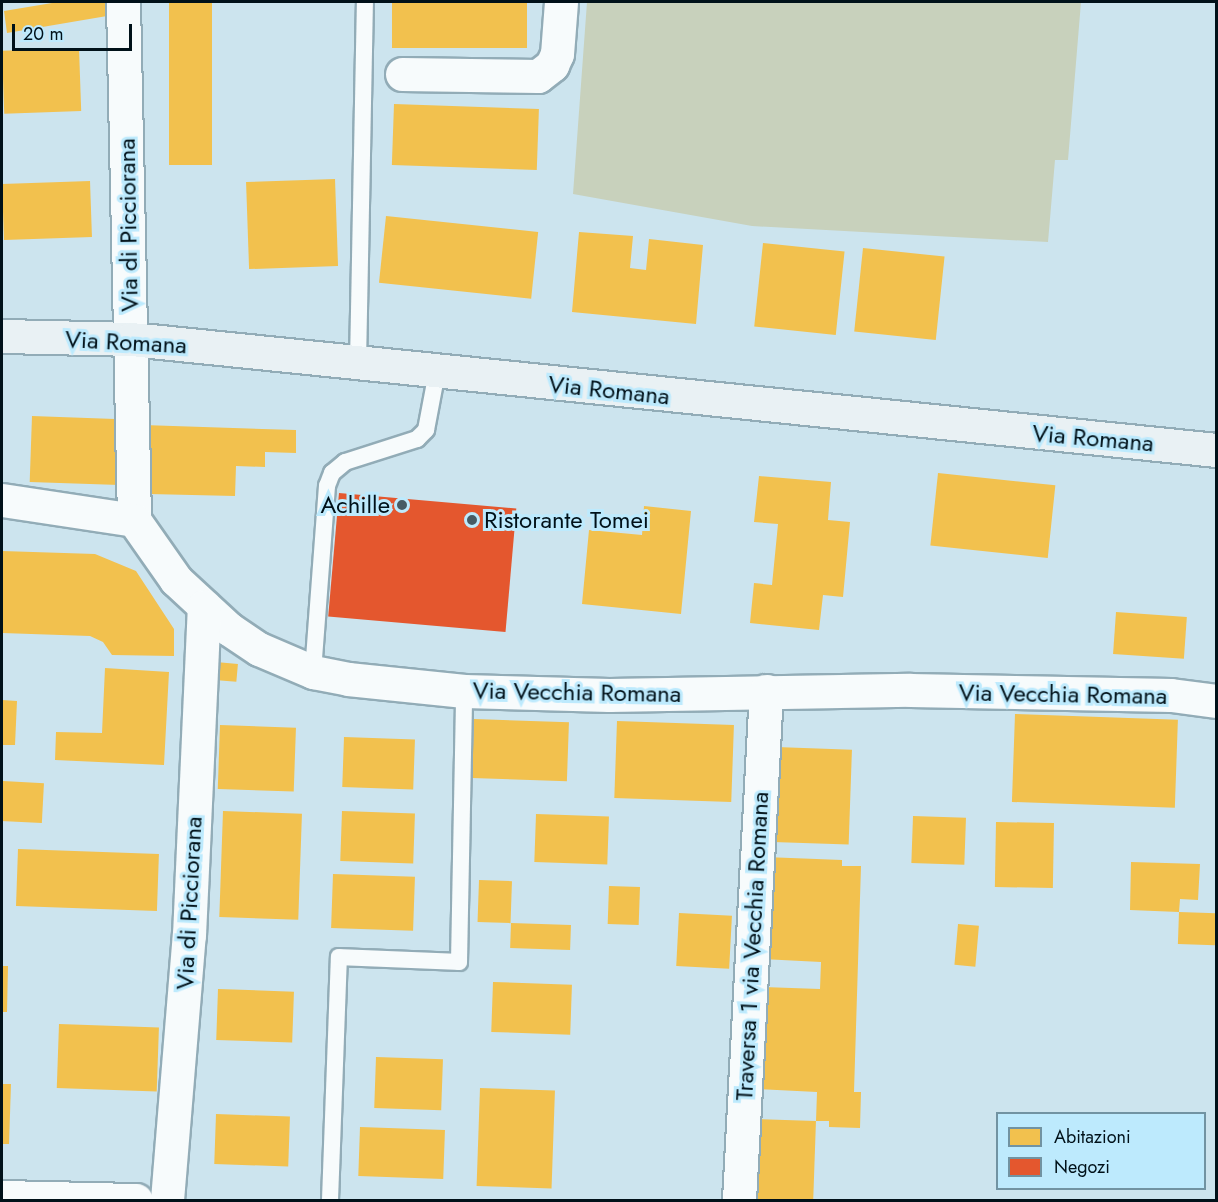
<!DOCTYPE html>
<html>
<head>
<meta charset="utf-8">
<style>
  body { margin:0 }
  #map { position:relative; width:1218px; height:1202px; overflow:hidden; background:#cce4ee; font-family:Jost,sans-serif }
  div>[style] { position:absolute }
  .green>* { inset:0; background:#c8d1bc }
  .homes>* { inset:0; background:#f2c14e; transform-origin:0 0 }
  .shops>* { inset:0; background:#e4572e; transform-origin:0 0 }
  .roads { filter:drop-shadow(2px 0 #92acb7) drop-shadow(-2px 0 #92acb7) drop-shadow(0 2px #92acb7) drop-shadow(0 -2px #92acb7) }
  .lane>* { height:16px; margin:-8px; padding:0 8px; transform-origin:8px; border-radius:8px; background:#f7fbfc }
  .street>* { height:33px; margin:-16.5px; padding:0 16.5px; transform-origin:16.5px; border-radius:16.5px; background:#f7fbfc }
  .secondary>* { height:33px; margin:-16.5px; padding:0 16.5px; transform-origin:16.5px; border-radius:16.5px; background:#e9f1f4 }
  .dots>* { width:16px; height:16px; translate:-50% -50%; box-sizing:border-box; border:3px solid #bdeafd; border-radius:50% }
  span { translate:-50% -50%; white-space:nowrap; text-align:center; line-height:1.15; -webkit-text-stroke:6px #bdeafd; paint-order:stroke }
  .street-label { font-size:24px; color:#001119 }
  .poi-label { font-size:24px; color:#001119 }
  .right { translate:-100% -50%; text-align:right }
  .left { translate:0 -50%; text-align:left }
  .frame { position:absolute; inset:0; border:3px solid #001119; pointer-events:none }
  .legend { position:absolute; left:996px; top:1112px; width:210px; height:78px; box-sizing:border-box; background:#bdeafd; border:2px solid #7193a2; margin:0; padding:8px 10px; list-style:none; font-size:18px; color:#001119 }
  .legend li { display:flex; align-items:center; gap:12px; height:30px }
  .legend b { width:30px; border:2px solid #7193a2 }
  .scale { position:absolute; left:12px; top:24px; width:120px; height:27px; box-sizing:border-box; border:3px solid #001119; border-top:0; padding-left:8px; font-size:18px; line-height:21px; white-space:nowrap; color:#001119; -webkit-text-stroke:4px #bdeafd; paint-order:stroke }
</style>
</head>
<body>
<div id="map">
  <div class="green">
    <div style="clip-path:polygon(587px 2px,1081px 2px,1068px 160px,1055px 160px,1048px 242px,752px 226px,573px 194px)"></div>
  </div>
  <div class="homes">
    <div style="clip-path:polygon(58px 2px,105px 2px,107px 16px,7px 33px,4px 11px)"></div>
    <div style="left:169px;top:2px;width:43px;height:163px"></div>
    <div style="left:392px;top:2px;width:135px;height:46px"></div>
    <div style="left:79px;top:48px;width:63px;height:77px;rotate:88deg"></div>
    <div style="left:394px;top:104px;width:145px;height:61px;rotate:2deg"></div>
    <div style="left:335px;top:179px;width:87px;height:89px;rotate:88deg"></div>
    <div style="left:90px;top:181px;width:56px;height:88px;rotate:88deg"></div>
    <div style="left:386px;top:216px;width:153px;height:67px;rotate:6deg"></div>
    <div style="clip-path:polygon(579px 232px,633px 236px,630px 268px,646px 270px,649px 239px,703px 245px,696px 324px,572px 312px)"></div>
    <div style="left:763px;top:243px;width:82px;height:84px;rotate:6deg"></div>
    <div style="left:863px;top:248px;width:82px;height:84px;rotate:6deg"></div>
    <div style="left:32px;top:416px;width:90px;height:66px;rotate:2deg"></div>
    <div style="clip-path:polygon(143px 425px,296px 430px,296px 453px,265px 452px,265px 467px,236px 466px,235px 496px,149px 494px,150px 449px,142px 449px)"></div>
    <div style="left:938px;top:473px;width:118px;height:73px;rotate:6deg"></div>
    <div style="clip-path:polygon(759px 476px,831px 482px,828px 520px,850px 522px,843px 597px,823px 595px,819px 630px,750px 623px,754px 583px,772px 585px,778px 524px,754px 522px)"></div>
    <div style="clip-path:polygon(644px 506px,691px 511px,681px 614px,582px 604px,589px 530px,642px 535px)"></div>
    <div style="clip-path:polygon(2px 551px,95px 554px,136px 571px,174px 629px,174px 656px,112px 655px,103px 642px,90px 636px,2px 633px)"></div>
    <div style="left:1116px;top:612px;width:71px;height:42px;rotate:4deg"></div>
    <div style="left:216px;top:662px;width:22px;height:18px;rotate:5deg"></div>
    <div style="clip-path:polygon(105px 668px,169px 672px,164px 765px,55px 760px,56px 732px,102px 733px)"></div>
    <div style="clip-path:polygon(2px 700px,17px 701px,15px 745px,2px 745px)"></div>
    <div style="left:1015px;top:714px;width:163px;height:88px;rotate:2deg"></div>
    <div style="left:474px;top:719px;width:95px;height:59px;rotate:2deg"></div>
    <div style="left:617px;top:721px;width:117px;height:77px;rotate:2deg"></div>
    <div style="left:220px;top:725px;width:76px;height:64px;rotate:2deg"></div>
    <div style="left:344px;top:737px;width:71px;height:50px;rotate:2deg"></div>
    <div style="left:776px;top:747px;width:76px;height:95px;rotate:2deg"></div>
    <div style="left:3px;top:781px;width:41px;height:40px;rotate:3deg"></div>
    <div style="left:223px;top:811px;width:79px;height:106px;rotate:2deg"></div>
    <div style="left:342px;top:811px;width:73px;height:50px;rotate:2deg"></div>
    <div style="left:536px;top:814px;width:73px;height:48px;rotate:2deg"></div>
    <div style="left:913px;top:816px;width:53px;height:47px;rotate:2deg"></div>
    <div style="left:996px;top:822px;width:58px;height:65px;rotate:1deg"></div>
    <div style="left:18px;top:849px;width:141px;height:57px;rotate:2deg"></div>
    <div style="clip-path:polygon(765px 857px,842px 860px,842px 866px,861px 866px,854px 1092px,861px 1092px,860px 1128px,829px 1127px,829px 1121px,816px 1121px,817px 1092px,759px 1089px,763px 987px,820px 989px,821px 962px,762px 959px)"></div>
    <div style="clip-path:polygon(1131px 862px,1200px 864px,1198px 900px,1180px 899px,1179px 912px,1130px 910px)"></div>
    <div style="left:333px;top:874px;width:82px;height:54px;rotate:2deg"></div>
    <div style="left:479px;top:880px;width:33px;height:42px;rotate:2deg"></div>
    <div style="left:609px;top:886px;width:31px;height:38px;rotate:2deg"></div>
    <div style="left:1179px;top:912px;width:37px;height:32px;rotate:2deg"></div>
    <div style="left:679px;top:913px;width:53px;height:53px;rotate:3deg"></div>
    <div style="left:511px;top:923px;width:60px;height:25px;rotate:2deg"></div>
    <div style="left:958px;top:924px;width:21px;height:41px;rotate:5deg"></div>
    <div style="clip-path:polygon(2px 966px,8px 966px,7px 1012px,2px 1012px)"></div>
    <div style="left:493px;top:982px;width:79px;height:50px;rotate:2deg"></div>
    <div style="left:218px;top:989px;width:76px;height:51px;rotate:2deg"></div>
    <div style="left:59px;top:1024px;width:100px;height:64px;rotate:2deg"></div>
    <div style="left:376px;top:1057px;width:67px;height:51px;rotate:2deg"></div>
    <div style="clip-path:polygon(2px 1084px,11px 1084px,9px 1144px,2px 1144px)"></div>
    <div style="left:480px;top:1088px;width:75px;height:98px;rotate:2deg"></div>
    <div style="left:216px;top:1114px;width:74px;height:50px;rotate:2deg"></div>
    <div style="left:756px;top:1119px;width:60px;height:81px;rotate:2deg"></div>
    <div style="left:360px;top:1127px;width:85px;height:49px;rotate:2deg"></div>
  </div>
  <div class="shops">
    <div style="left:339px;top:493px;width:178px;height:124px;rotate:5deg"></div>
  </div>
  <div class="roads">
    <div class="lane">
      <div style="left:358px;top:363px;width:361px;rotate:-88.9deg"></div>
      <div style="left:313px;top:672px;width:187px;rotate:-85.7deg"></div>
      <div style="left:327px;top:486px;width:14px;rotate:-69deg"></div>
      <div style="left:332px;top:473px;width:17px;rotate:-40deg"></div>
      <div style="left:345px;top:462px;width:76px;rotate:-17.7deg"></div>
      <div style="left:417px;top:439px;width:13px;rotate:-45deg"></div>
      <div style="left:426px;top:430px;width:59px;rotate:-79.3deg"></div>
      <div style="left:330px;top:1200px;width:243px;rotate:-87.9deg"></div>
      <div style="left:339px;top:957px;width:120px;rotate:2.4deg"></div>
      <div style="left:459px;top:962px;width:271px;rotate:-88.9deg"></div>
    </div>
    <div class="street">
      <div style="left:123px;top:2px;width:518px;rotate:88.78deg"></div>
      <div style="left:402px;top:74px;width:136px;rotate:0.8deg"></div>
      <div style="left:538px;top:76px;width:18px;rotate:-38deg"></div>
      <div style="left:552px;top:65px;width:12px;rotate:-66deg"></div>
      <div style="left:557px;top:54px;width:52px;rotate:-85.6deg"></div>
      <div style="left:2px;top:500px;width:134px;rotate:8.6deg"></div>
      <div style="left:134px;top:520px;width:73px;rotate:55deg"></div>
      <div style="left:176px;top:580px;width:72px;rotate:42.8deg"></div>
      <div style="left:229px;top:629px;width:36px;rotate:34deg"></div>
      <div style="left:259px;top:649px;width:59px;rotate:23.1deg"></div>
      <div style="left:313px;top:672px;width:36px;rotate:11deg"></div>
      <div style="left:348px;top:679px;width:117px;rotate:5.9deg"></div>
      <div style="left:464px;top:691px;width:145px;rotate:1.6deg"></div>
      <div style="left:609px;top:695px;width:301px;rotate:-1deg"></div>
      <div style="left:910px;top:690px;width:261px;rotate:1.1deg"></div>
      <div style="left:1171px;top:695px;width:45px;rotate:7.6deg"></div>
      <div style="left:2px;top:1197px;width:134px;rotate:1.3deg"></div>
      <div style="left:167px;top:1200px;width:266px;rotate:-85.3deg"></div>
      <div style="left:189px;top:935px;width:329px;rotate:-87.4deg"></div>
      <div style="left:739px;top:1200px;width:510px;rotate:-86.96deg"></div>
    </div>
    <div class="secondary">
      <div style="left:2px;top:336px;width:129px;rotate:1.3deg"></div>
      <div style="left:131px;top:339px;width:1091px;rotate:5.84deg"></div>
    </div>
  </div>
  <div class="dots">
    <div style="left:402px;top:505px;background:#475b64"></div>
    <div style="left:472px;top:520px;background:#475b64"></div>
  </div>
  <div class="street-label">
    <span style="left:128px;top:225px;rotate:-91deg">Via di Picciorana</span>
    <span style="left:126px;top:342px;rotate:3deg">Via Romana</span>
    <span style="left:609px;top:390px;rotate:6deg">Via Romana</span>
    <span style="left:1093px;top:438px;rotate:5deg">Via Romana</span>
    <span style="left:577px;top:692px;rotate:1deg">Via Vecchia Romana</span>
    <span style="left:1063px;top:694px;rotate:1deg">Via Vecchia Romana</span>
    <span style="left:189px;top:903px;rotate:-87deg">Via di Picciorana</span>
    <span style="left:752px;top:946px;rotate:-87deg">Traversa 1 via Vecchia Romana</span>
  </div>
  <div class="poi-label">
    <span class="right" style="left:390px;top:505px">Achille</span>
    <span class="left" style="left:484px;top:520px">Ristorante Tomei</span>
  </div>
  <div class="frame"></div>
  <ul class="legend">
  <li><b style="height:16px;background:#f2c14e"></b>Abitazioni</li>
  <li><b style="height:16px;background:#e4572e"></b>Negozi</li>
  </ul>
  <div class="scale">20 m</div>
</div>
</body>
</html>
